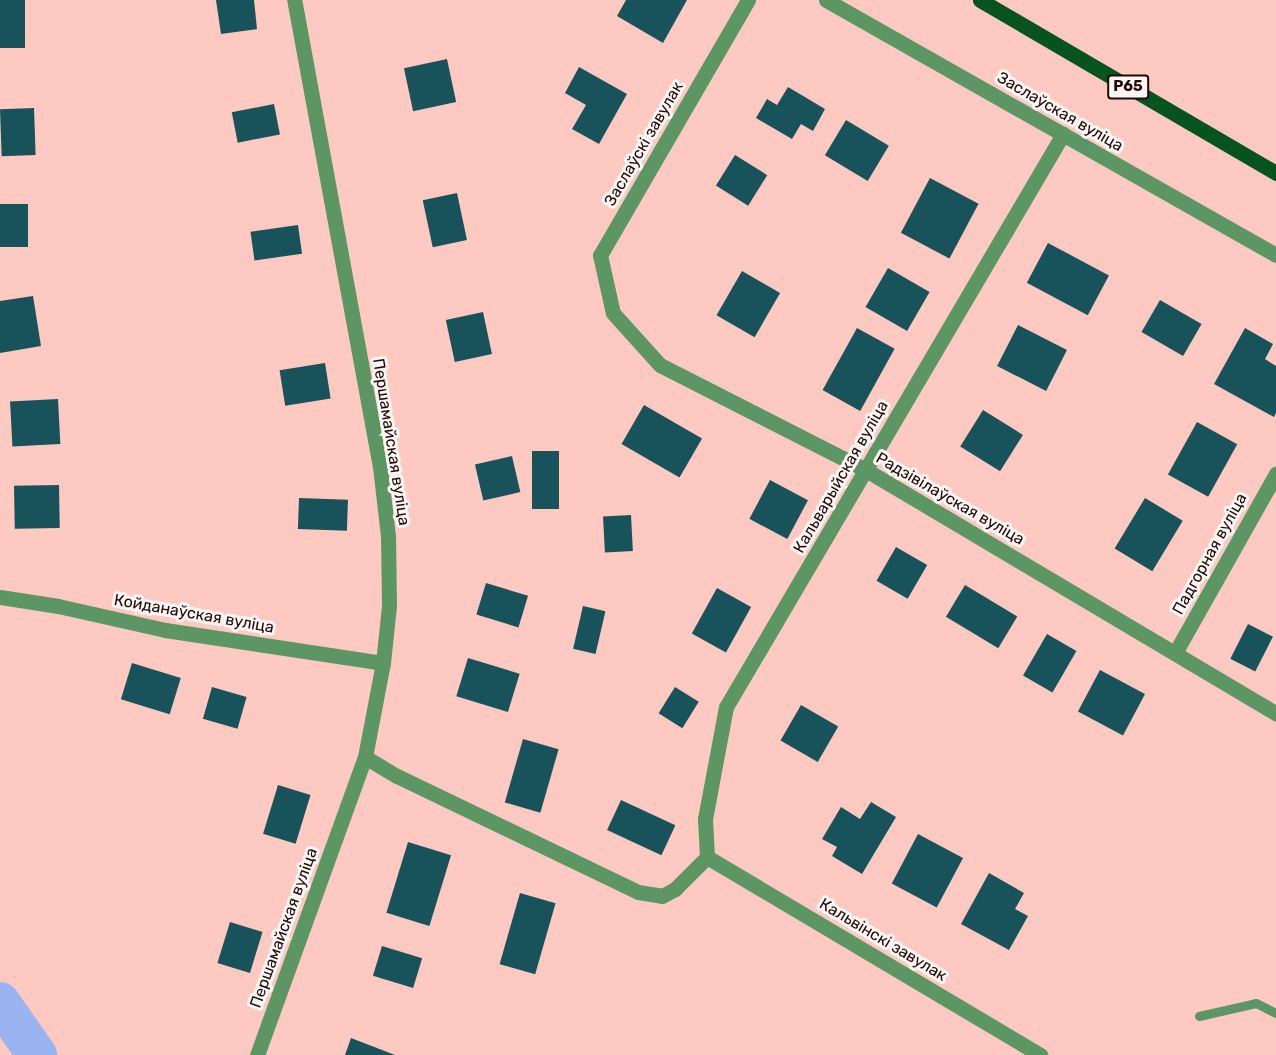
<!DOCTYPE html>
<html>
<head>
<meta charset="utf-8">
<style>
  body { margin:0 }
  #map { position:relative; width:1276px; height:1055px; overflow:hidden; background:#fdc9c1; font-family:Rubik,sans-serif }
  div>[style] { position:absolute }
  .river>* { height:40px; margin:-20px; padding:0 20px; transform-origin:20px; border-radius:20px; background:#9ab3f1 }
  .building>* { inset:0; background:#18535b; transform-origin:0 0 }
  .lane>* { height:9px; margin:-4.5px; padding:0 4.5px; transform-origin:4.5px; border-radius:4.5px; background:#5c9664 }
  .street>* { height:15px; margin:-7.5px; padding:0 7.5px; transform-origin:7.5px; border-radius:7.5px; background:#5c9664 }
  .primary>* { height:15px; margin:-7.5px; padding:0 7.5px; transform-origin:7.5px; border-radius:7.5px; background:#05541e }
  span { translate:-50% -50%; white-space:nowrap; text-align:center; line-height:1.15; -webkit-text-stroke:6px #fdf6f5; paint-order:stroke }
  .shield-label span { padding:2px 4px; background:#fdf6f5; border:2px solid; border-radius:4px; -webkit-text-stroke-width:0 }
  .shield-label { font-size:15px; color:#1f0907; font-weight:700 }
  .street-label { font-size:16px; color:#1f0907 }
</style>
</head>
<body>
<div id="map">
  <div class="river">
    <div style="left:0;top:1002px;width:65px;rotate:55.1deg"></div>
  </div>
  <div class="building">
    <div style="left:0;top:0;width:25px;height:48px"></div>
    <div style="clip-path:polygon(216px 0,254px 0,257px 29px,221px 34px)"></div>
    <div style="clip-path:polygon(626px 0,687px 0,663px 43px,617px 16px)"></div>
    <div style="left:447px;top:59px;width:44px;height:44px;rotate:78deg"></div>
    <div style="clip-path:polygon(579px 67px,627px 94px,599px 144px,572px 129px,586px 105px,565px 93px)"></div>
    <div style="clip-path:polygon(788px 87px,825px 109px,813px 131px,801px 124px,792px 139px,756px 118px,767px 99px,777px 105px)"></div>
    <div style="left:274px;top:104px;width:31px;height:43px;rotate:79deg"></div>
    <div style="left:34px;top:108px;width:47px;height:34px;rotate:88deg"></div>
    <div style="left:846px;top:120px;width:50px;height:41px;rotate:31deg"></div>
    <div style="left:735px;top:155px;width:38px;height:36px;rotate:32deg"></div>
    <div style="left:930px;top:178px;width:55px;height:62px;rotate:28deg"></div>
    <div style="left:457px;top:193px;width:48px;height:35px;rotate:78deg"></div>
    <div style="left:0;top:204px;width:28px;height:43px"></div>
    <div style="left:298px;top:225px;width:29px;height:48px;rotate:82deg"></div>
    <div style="left:1048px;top:243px;width:69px;height:45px;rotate:28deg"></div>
    <div style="left:888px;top:268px;width:48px;height:45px;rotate:30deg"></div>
    <div style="left:742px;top:271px;width:44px;height:51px;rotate:30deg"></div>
    <div style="clip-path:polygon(33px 296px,41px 346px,0 353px,0 301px)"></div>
    <div style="left:1160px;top:300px;width:48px;height:37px;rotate:30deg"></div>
    <div style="left:483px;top:312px;width:43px;height:38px;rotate:78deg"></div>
    <div style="left:1018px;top:325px;width:55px;height:46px;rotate:27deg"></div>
    <div style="left:857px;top:328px;width:43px;height:71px;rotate:29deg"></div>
    <div style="clip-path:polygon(1245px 328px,1273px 344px,1265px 359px,1276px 366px,1276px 413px,1274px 417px,1214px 384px)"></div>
    <div style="left:325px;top:363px;width:36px;height:46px;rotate:81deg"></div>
    <div style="left:58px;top:399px;width:45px;height:48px;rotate:87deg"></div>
    <div style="left:644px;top:405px;width:67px;height:45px;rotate:30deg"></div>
    <div style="left:983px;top:410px;width:47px;height:43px;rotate:32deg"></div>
    <div style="left:1197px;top:422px;width:46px;height:60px;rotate:29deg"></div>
    <div style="left:532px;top:451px;width:27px;height:58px"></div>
    <div style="left:512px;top:456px;width:37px;height:38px;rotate:77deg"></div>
    <div style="left:770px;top:480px;width:43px;height:44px;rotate:28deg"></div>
    <div style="left:59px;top:485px;width:43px;height:45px;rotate:89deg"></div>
    <div style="left:299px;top:498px;width:49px;height:31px;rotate:2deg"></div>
    <div style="left:1145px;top:498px;width:44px;height:59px;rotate:31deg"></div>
    <div style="left:631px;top:515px;width:36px;height:28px;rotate:87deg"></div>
    <div style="left:896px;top:547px;width:36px;height:39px;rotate:30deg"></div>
    <div style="left:486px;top:583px;width:44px;height:33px;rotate:17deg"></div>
    <div style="left:965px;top:585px;width:61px;height:37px;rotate:31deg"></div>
    <div style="left:717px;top:588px;width:39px;height:52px;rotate:29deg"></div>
    <div style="left:583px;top:606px;width:23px;height:44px;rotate:13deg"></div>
    <div style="left:1248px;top:624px;width:28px;height:39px;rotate:27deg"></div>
    <div style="left:1047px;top:634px;width:34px;height:48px;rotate:30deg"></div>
    <div style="left:468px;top:658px;width:54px;height:40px;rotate:17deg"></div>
    <div style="left:132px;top:663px;width:51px;height:38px;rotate:17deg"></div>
    <div style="left:1100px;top:670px;width:51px;height:47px;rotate:28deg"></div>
    <div style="left:212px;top:687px;width:36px;height:33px;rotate:16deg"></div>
    <div style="left:675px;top:687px;width:28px;height:31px;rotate:32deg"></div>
    <div style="left:801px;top:705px;width:43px;height:41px;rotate:30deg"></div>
    <div style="left:523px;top:739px;width:37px;height:66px;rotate:16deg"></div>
    <div style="left:278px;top:785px;width:34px;height:51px;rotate:17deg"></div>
    <div style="left:621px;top:800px;width:60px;height:33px;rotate:25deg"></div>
    <div style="clip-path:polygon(871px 802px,896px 817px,862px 874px,832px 856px,837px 847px,822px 839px,841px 807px,860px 819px)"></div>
    <div style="left:918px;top:834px;width:51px;height:56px;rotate:28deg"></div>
    <div style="left:408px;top:842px;width:45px;height:74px;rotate:17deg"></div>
    <div style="clip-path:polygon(989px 873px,1024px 893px,1015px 909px,1028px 916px,1009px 950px,961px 924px)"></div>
    <div style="left:520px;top:893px;width:37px;height:74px;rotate:16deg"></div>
    <div style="left:230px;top:922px;width:34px;height:43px;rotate:17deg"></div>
    <div style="left:382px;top:946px;width:42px;height:31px;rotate:17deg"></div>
    <div style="clip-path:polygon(351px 1038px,395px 1055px,345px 1055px)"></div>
  </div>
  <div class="lane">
    <div style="left:1199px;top:1016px;width:58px;rotate:-12.8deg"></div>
    <div style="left:1256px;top:1003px;width:22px;rotate:27deg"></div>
  </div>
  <div class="street">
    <div style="left:748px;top:0;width:295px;rotate:120.1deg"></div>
    <div style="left:600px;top:255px;width:59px;rotate:77.4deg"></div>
    <div style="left:613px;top:313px;width:70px;rotate:47.9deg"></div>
    <div style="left:660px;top:365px;width:231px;rotate:27deg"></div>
    <div style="left:866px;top:470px;width:477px;rotate:30.7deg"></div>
    <div style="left:826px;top:0;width:517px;rotate:29.54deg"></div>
    <div style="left:0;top:597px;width:59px;rotate:8.8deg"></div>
    <div style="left:58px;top:606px;width:110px;rotate:12.6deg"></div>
    <div style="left:165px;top:630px;width:220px;rotate:8.6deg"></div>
    <div style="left:1175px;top:653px;width:206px;rotate:-60.6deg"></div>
    <div style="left:365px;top:757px;width:37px;rotate:31deg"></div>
    <div style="left:397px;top:776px;width:267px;rotate:25.7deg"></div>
    <div style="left:638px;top:892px;width:24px;rotate:9deg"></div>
    <div style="left:662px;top:896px;width:15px;rotate:-28deg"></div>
    <div style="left:675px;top:889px;width:45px;rotate:-45deg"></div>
    <div style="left:707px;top:857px;width:38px;rotate:-93deg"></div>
    <div style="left:705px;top:819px;width:114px;rotate:-79.4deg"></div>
    <div style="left:726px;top:707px;width:665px;rotate:-59.54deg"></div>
    <div style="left:707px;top:857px;width:388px;rotate:30.7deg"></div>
    <div style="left:257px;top:1055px;width:317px;rotate:-70.1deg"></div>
    <div style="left:365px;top:757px;width:96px;rotate:-79.2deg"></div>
    <div style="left:383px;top:663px;width:57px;rotate:-84deg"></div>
    <div style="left:389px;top:606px;width:70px;rotate:-90.8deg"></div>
    <div style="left:388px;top:536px;width:69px;rotate:-96.6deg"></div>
    <div style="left:380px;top:467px;width:475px;rotate:-100.4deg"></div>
  </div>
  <div class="primary">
    <div style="left:980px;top:0;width:343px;rotate:30.3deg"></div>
  </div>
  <div class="shield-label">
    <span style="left:1128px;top:87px">Р65</span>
  </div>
  <div class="street-label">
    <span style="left:1060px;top:112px;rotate:30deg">Заслаўская вуліца</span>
    <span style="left:644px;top:144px;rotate:-60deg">Заслаўскі завулак</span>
    <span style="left:391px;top:442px;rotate:81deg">Першамайская вуліца</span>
    <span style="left:841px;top:477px;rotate:-60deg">Кальварыйская вуліца</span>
    <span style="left:950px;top:499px;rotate:30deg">Радзівілаўская вуліца</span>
    <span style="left:1210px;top:554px;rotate:-61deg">Падгорная вуліца</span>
    <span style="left:194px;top:614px;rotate:10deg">Койданаўская вуліца</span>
    <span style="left:284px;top:928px;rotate:-70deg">Першамайская вуліца</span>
    <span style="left:883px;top:940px;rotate:31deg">Кальвінскі завулак</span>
  </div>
</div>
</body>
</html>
